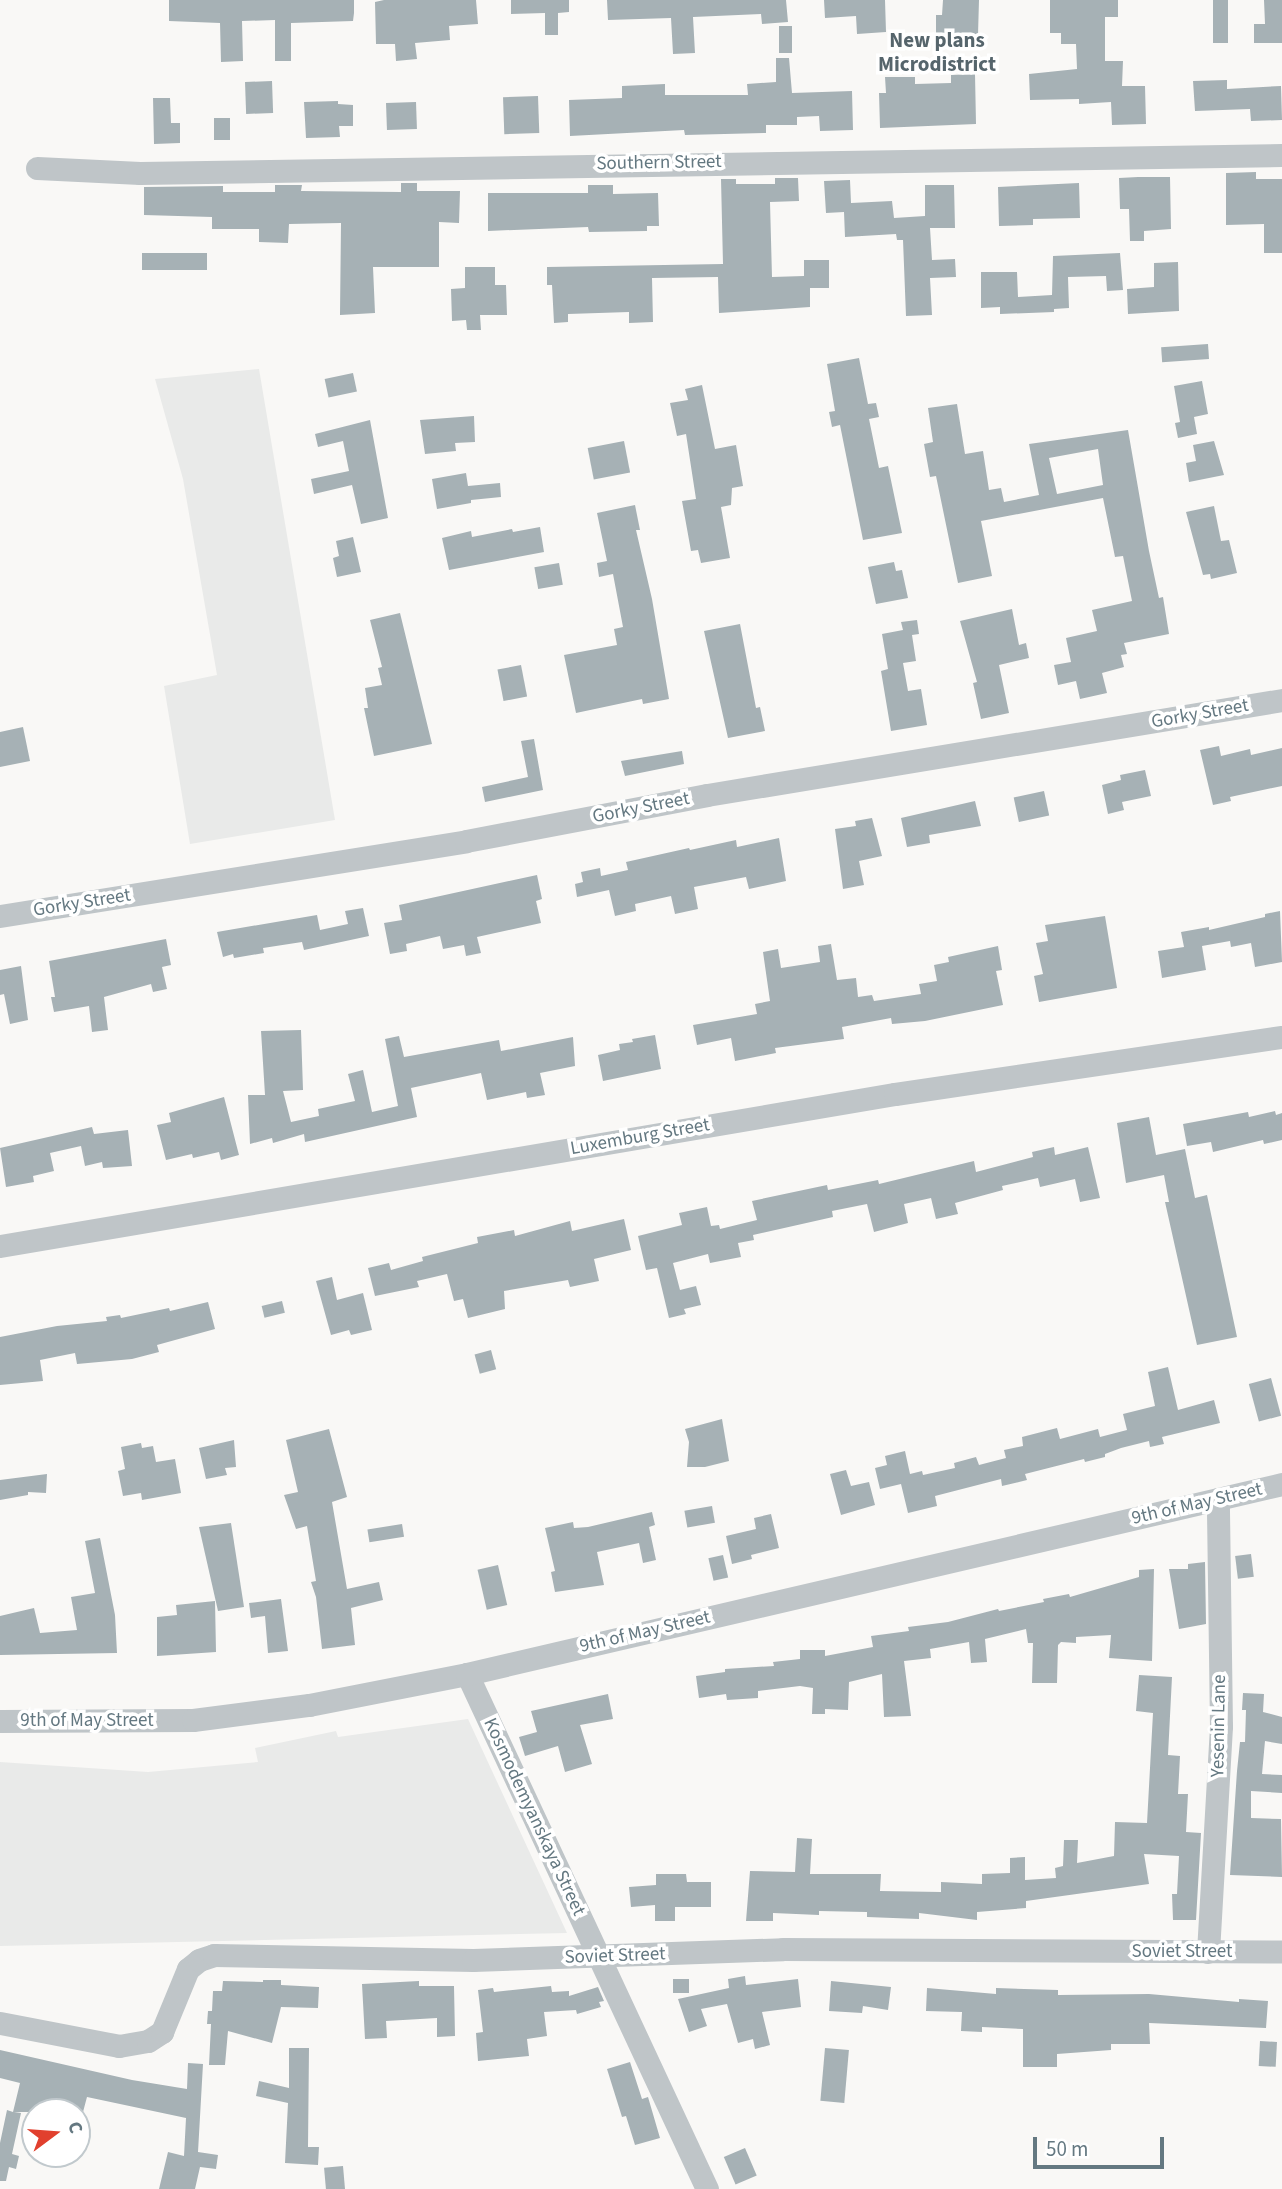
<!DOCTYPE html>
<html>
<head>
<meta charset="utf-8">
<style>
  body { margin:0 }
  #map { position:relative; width:1282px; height:2189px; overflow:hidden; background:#f9f8f6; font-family:"Source Sans 3",sans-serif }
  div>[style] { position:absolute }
  .built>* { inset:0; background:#e9eae9 }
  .building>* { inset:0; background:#a6b1b5; transform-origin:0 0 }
  .minor>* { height:23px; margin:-11.5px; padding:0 11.5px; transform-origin:11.5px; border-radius:11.5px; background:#bfc5c8 }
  span { translate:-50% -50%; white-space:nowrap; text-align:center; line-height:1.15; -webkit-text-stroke:7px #fff; paint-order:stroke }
  .street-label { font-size:19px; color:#647881 }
  .neighbourhood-label { font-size:21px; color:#56656c; font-weight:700 }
  .north { position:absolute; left:21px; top:2098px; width:70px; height:70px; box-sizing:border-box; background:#fff; border:2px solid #c1c9cd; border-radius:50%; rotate:74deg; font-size:19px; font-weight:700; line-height:28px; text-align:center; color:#647881 }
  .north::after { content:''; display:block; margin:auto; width:24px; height:32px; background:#e1402e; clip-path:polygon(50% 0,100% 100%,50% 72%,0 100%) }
  .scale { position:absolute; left:1033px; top:2137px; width:131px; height:32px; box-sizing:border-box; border:4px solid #647881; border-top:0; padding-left:9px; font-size:21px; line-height:24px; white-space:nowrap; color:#647881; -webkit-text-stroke:5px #fff; paint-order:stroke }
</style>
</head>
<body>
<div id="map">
  <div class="built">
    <div style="clip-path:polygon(259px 369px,335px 820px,190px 844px,164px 686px,217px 675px,183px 479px,155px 379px)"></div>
    <div style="clip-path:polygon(468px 1719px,567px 1933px,0 1946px,0 1762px,148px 1772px,258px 1762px,255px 1748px,336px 1731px,338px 1737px)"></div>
  </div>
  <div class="building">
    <div style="clip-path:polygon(169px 0,354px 0,354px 13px,353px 21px,291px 23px,291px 61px,275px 61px,275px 20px,242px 21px,243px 61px,221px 62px,220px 23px,169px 21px)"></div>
    <div style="clip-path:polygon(384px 0,476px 0,478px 24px,449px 26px,450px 40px,415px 43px,417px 59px,396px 61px,395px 44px,376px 44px,375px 2px)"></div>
    <div style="clip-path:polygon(511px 0,569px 0,569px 12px,558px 13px,558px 35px,545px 35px,545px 13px,511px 14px)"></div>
    <div style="clip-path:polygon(607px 0,786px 0,788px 22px,762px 24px,761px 14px,693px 17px,695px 53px,673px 54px,671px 18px,608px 20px)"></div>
    <div style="clip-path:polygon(824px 0,885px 0,886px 32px,857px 34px,856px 16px,825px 18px)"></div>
    <div style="clip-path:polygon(943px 0,979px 0,978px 35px,936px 35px,936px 15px,942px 15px)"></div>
    <div style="clip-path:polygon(1050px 0,1118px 0,1118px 17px,1105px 17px,1105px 61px,1123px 61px,1122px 86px,1145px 86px,1146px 124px,1112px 125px,1111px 102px,1079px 104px,1079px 99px,1030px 100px,1029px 74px,1077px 69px,1076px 44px,1061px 44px,1061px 33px,1050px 33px)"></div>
    <div style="left:1213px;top:0;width:15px;height:43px"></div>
    <div style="clip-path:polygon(1264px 0,1282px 0,1282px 43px,1254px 43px,1254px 24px,1265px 24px)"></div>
    <div style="left:779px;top:26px;width:13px;height:27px"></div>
    <div style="clip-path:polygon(776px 58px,789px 58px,792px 93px,852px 91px,853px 130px,820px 131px,819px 116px,797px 117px,797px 125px,766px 125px,766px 133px,685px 135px,684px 130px,570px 136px,569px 100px,622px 98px,622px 86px,665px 84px,665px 95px,748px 95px,747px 84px,776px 82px)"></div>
    <div style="clip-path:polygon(975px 74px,976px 124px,880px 128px,879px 93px,886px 93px,885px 77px,915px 77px,915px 84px,951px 83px,951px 75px)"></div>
    <div style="clip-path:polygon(1227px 80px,1227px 89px,1281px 86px,1282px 120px,1251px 121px,1250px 109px,1195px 111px,1193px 81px)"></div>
    <div style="left:272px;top:81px;width:32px;height:27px;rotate:88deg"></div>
    <div style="left:538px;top:96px;width:37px;height:35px;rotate:88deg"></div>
    <div style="clip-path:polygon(153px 98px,170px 98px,171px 123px,180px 123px,180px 143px,154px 144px)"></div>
    <div style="clip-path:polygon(338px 101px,338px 104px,353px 105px,353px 126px,339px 126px,340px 137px,306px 138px,304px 102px)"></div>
    <div style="left:416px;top:102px;width:27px;height:30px;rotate:88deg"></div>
    <div style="left:214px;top:118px;width:16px;height:22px"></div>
    <div style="clip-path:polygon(1256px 172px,1256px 179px,1282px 179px,1282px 253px,1264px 253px,1264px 224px,1226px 225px,1226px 173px)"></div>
    <div style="clip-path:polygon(1138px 177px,1170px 177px,1171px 229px,1144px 231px,1144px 241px,1130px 241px,1129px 209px,1120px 209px,1119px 178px)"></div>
    <div style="clip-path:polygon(775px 178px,798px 178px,799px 201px,770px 202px,772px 277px,804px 276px,804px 260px,829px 260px,829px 288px,810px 288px,810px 307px,719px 313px,718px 277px,652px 278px,653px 322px,629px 323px,629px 312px,568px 314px,568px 322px,554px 323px,552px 285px,547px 285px,547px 267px,723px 264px,721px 179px,736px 179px,736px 184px,775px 184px)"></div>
    <div style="clip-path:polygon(850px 180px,851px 203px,892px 201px,894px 218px,925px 216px,925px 185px,954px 185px,955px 228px,930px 228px,932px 260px,955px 259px,956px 277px,930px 278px,932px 315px,906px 316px,903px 240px,897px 240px,896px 234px,845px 237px,844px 212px,826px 213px,824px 181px)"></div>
    <div style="clip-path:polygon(401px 183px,417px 183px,417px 191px,460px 191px,459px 223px,439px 222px,439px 267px,373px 267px,375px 313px,340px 315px,341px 223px,289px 224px,288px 243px,259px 242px,259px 229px,212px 229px,212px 217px,144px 215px,144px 187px,223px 186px,223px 192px,275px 192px,275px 185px,302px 185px,301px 191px,401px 192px)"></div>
    <div style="clip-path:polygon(1079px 183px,1080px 218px,1033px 219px,1033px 225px,999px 226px,998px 187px)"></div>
    <div style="clip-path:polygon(588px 185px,613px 185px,613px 194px,658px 193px,659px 226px,647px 226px,647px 231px,589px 232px,588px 227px,488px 231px,488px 193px,588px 193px)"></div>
    <div style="left:207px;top:253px;width:17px;height:65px;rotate:90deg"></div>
    <div style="clip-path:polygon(1120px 253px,1123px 290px,1107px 291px,1106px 276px,1068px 277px,1069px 308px,1054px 309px,1054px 312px,1000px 314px,1000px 307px,981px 308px,981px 272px,1017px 272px,1018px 297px,1052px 295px,1053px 256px)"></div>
    <div style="clip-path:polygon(1178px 262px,1179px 311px,1128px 314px,1127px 289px,1154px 287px,1154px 263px)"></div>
    <div style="clip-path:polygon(465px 267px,495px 267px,495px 285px,506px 285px,507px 315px,480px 315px,481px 330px,467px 330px,466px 320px,452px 321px,451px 289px,465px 288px)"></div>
    <div style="left:1208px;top:344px;width:15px;height:47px;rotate:86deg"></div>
    <div style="clip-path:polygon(859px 358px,868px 404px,876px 403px,879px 417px,869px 419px,879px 468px,888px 466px,902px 533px,863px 540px,840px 425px,832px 427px,829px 412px,835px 411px,827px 364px)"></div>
    <div style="left:353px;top:373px;width:19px;height:29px;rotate:78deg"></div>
    <div style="clip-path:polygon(1202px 381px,1208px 414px,1194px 417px,1197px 434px,1178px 438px,1175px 423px,1180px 422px,1174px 386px)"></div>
    <div style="clip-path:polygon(702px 385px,715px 449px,736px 445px,743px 486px,732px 488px,731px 505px,721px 507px,730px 558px,701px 563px,698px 550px,691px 551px,682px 501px,696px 499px,686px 434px,677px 436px,670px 403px,688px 400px,685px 389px)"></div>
    <div style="clip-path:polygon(evenodd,957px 404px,965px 454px,983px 451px,989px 490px,1001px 488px,1004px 502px,1039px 495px,1029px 444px,1128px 430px,1149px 551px,1159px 598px,1163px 597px,1169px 634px,1124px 643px,1127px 654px,1121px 655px,1124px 667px,1102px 673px,1107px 693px,1080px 699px,1076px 681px,1058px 685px,1054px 665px,1071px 662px,1066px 638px,1097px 631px,1092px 610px,1132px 601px,1123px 556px,1115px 557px,1103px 498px,981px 521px,992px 576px,958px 583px,936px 476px,930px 477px,924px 444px,933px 442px,928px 408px,957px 404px,1098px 449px,1103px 485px,1057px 494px,1049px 458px,1098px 449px)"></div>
    <div style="clip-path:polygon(474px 416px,475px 442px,455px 443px,456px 451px,425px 454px,420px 420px)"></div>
    <div style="clip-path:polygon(370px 420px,388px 518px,361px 524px,352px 485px,314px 494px,311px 479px,349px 471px,343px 441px,318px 447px,315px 434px)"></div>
    <div style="left:624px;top:441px;width:32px;height:37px;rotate:79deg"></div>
    <div style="clip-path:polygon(1214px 441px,1224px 475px,1189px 482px,1186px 463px,1196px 461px,1193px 445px)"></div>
    <div style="clip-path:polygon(466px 473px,468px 486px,500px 483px,501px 497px,471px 500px,471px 503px,437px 509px,432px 479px)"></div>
    <div style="clip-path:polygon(635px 505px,640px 530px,636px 530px,652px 599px,669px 699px,643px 704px,642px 699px,576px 713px,564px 655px,617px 645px,614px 629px,623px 627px,613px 574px,599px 577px,597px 563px,607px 561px,597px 513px)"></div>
    <div style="clip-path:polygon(1214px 506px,1221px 541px,1229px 540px,1237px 573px,1211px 579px,1210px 574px,1203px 575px,1186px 512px)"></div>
    <div style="clip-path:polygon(540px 527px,544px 552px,449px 570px,442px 538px,471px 531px,472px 537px,512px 529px,513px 532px)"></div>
    <div style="clip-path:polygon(353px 537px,361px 572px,337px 577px,333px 558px,339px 556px,336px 541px)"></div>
    <div style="clip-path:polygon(894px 562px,896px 571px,902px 570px,908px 598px,876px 604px,868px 567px)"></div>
    <div style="left:559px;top:563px;width:22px;height:25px;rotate:80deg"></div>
    <div style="clip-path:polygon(1012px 609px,1019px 645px,1026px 643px,1029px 658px,999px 665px,1009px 713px,981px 719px,973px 683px,977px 682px,960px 621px)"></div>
    <div style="clip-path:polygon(400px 613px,432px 744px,374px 756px,364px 708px,368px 708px,365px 688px,382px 685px,378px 668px,382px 667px,370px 620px)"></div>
    <div style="clip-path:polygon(917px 620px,919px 634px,912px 635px,916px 661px,903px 663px,908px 691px,921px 689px,927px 725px,891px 731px,881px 671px,888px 669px,882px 634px,903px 630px,901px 622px)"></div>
    <div style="clip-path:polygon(740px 624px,756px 708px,760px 707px,765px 731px,728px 738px,704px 631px)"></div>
    <div style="left:521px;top:665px;width:32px;height:24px;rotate:79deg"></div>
    <div style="clip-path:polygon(23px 727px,30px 761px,0 767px,0 732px)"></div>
    <div style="clip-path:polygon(534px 739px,543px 790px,485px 802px,482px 787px,528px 777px,521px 741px)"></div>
    <div style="clip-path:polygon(1219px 746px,1221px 756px,1250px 749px,1251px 755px,1282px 748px,1282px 786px,1230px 797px,1231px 801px,1213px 805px,1200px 750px)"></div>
    <div style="clip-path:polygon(682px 751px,684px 764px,625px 776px,621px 761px)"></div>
    <div style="clip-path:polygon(1145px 770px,1151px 796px,1122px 802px,1124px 810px,1108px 814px,1102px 785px,1121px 780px,1120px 775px)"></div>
    <div style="left:1044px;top:791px;width:25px;height:31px;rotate:78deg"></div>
    <div style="clip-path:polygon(975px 801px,981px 826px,929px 835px,930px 843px,907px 847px,901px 818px)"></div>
    <div style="clip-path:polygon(872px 818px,882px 856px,859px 861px,864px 885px,843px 889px,835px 829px,856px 826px,855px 821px)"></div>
    <div style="clip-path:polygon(779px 838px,786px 881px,749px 889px,746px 877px,694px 887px,698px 909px,675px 914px,671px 896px,635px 904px,636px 911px,615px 916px,609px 890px,577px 897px,575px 884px,583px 882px,581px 872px,600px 868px,601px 876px,628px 870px,626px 862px,689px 848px,690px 850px,736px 840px,737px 847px)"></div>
    <div style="clip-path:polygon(537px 875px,542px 899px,536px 901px,541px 923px,477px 937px,481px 953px,466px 956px,464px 945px,443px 949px,440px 936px,406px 944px,407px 951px,390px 954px,384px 923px,402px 920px,399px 905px)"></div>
    <div style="clip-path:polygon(363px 908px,369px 936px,304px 950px,302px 942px,263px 948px,264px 953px,234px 958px,233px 954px,223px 957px,217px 932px,317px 915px,320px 930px,348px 924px,345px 911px)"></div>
    <div style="clip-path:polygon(1280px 911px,1282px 962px,1255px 967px,1251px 943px,1231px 947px,1230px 941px,1202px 946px,1206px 970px,1162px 978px,1158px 951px,1184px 947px,1181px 932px,1209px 927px,1209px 930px,1265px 917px,1265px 914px)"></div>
    <div style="clip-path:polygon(1105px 916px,1117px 988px,1039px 1002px,1034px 976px,1043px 974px,1036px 943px,1048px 941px,1045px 925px)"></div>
    <div style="clip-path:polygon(166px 939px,171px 965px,162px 967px,167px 989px,153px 992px,151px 984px,104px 997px,108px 1030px,92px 1032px,89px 1006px,54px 1012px,51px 997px,55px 997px,49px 961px)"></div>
    <div style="clip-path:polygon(831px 944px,837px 980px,856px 978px,858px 997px,872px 995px,874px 1001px,921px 994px,919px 984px,937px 981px,934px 965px,949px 962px,948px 957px,998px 946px,1002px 970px,996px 971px,1003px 1005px,925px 1021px,892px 1024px,891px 1018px,842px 1027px,844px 1039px,775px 1048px,776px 1053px,735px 1061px,731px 1038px,697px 1045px,693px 1025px,757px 1014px,755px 1004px,770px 1001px,763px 952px,778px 949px,781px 968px,820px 962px,818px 946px)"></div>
    <div style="clip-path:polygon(21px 966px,28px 1020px,10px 1024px,4px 994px,0 995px,0 970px)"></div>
    <div style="clip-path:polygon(301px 1030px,303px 1090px,283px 1091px,291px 1122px,319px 1116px,318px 1109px,355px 1101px,348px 1074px,363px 1070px,372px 1112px,398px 1106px,385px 1039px,399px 1036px,404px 1057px,499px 1040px,501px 1051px,573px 1037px,575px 1066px,540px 1073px,545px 1095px,527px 1098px,526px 1092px,487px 1100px,481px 1073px,411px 1088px,417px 1117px,305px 1142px,304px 1134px,273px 1143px,272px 1138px,250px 1144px,248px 1095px,265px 1095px,261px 1031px)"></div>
    <div style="clip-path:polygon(655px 1035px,661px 1069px,603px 1081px,598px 1055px,620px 1050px,619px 1044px,633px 1042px,632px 1039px)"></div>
    <div style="clip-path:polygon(224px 1097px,239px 1155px,221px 1160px,219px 1152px,193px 1158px,192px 1154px,166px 1160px,157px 1125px,171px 1122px,169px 1113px)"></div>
    <div style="clip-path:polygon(1275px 1111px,1276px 1115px,1282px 1113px,1282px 1140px,1264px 1144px,1263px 1140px,1213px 1152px,1211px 1142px,1187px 1146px,1183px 1124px,1248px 1112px,1249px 1117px)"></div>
    <div style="clip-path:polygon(1149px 1117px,1156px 1155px,1185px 1149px,1195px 1198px,1207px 1195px,1237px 1337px,1197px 1345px,1165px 1202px,1169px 1202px,1164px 1175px,1126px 1183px,1117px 1123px)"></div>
    <div style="clip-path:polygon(92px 1127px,94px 1134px,128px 1130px,132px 1166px,103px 1168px,102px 1162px,85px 1166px,81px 1146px,50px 1153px,54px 1171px,33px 1176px,34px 1182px,6px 1187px,0 1148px)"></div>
    <div style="clip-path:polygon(1054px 1147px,1055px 1155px,1088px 1147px,1100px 1198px,1080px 1202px,1075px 1179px,1040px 1187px,1038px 1178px,1002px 1186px,1003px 1190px,955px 1203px,958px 1214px,936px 1219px,931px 1198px,904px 1204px,908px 1223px,874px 1232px,867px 1204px,832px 1211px,833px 1217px,753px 1235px,754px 1240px,738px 1243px,741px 1257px,710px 1263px,708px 1254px,673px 1263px,680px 1290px,696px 1286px,701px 1305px,684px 1309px,686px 1314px,669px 1318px,657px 1268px,646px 1270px,638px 1236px,682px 1225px,679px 1213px,707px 1207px,711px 1226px,719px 1225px,720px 1229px,757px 1220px,752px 1201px,827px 1185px,828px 1190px,878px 1180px,879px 1184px,974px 1161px,976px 1172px,1033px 1157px,1032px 1152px)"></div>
    <div style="clip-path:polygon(624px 1219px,631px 1250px,594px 1259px,599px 1281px,570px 1287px,568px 1280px,504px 1291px,505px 1309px,468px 1318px,463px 1299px,454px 1301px,447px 1274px,417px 1281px,419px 1287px,375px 1296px,368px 1268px,389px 1263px,391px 1270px,423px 1261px,422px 1257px,478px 1243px,477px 1237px,514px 1230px,515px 1236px,570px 1221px,572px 1231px)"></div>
    <div style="clip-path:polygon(332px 1277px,337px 1300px,363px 1293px,372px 1330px,351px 1335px,349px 1330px,331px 1335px,316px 1281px)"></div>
    <div style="left:282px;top:1301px;width:12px;height:21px;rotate:76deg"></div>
    <div style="clip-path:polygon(208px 1302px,215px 1329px,157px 1345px,159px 1352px,132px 1359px,77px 1364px,75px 1353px,40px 1360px,43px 1381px,0 1385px,0 1337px,57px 1326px,107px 1321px,106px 1317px,120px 1315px,121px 1318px,169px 1308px,170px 1311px)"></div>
    <div style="left:491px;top:1350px;width:20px;height:17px;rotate:75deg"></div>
    <div style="clip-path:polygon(1168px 1367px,1178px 1410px,1214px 1400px,1220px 1423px,1162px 1437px,1164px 1444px,1150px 1447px,1149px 1441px,1121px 1448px,1105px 1454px,1105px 1457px,1085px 1462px,1084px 1459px,1025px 1474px,1027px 1480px,1002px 1486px,1001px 1479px,935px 1496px,937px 1506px,908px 1513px,901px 1484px,880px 1489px,875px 1468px,887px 1465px,885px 1456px,905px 1451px,910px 1474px,922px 1471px,923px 1475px,955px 1468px,954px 1463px,976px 1457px,979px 1465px,1006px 1458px,1004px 1450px,1023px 1446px,1022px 1437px,1057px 1428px,1060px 1439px,1098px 1429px,1100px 1437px,1127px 1430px,1123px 1414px,1155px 1406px,1148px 1372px)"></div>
    <div style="left:1271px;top:1378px;width:39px;height:23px;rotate:75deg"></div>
    <div style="clip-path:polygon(722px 1419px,729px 1461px,705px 1467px,687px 1467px,689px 1442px,685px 1429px)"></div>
    <div style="clip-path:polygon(329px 1429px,347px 1497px,332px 1502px,347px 1589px,379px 1582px,383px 1600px,351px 1608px,355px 1645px,322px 1649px,316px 1597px,311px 1582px,316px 1581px,307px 1526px,296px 1529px,284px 1495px,298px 1492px,286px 1440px)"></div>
    <div style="clip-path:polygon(234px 1440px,236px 1467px,225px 1468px,227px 1475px,206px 1479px,199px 1448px)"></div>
    <div style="clip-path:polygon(141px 1443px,142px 1448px,153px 1446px,156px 1462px,175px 1459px,181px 1493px,142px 1500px,141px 1493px,123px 1496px,118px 1471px,125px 1469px,121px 1447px)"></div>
    <div style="clip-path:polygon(846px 1470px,851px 1486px,869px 1482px,875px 1505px,841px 1515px,830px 1474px)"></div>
    <div style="clip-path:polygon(47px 1474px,46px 1493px,28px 1492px,28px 1495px,0 1500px,0 1480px)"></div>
    <div style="left:712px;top:1506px;width:17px;height:28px;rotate:80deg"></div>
    <div style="clip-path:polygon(652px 1512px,655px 1525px,649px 1527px,656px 1560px,643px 1563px,639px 1543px,597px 1552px,604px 1585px,555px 1592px,551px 1572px,555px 1571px,545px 1528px,573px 1522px,574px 1528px,588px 1527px)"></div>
    <div style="clip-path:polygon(771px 1514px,779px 1548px,751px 1555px,752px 1559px,732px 1564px,726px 1536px,756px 1529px,754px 1518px)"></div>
    <div style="clip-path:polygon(231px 1523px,244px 1607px,218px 1611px,199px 1527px)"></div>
    <div style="left:402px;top:1524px;width:13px;height:35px;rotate:81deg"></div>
    <div style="clip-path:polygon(100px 1538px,115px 1615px,117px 1653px,0 1655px,0 1616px,34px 1608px,40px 1633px,77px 1630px,71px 1597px,95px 1593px,85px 1541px)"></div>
    <div style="left:1251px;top:1554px;width:23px;height:16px;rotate:83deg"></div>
    <div style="left:723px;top:1555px;width:23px;height:15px;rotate:77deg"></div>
    <div style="clip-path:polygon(1205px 1562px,1206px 1624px,1179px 1629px,1169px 1569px,1188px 1569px,1188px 1564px)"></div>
    <div style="left:498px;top:1565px;width:41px;height:21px;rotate:77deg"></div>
    <div style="clip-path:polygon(1154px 1569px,1152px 1661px,1109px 1658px,1111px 1635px,1076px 1637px,1076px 1643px,1061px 1642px,1058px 1645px,1057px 1683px,1032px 1683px,1033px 1643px,1028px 1643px,1026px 1629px,985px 1639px,987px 1662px,971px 1663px,969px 1642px,930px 1649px,931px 1658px,904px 1661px,911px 1716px,884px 1717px,882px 1674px,849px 1682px,848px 1710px,825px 1709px,825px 1714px,812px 1714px,813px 1688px,800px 1686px,758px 1691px,758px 1698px,727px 1700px,726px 1694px,699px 1698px,696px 1676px,725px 1672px,725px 1669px,774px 1666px,773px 1662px,800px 1659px,800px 1650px,825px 1650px,825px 1656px,873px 1647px,871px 1636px,909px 1631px,908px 1627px,948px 1622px,998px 1609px,999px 1611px,1044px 1602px,1043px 1599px,1069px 1594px,1070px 1597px,1139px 1577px,1139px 1570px)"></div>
    <div style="clip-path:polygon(281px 1599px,288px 1651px,268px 1653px,265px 1616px,251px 1618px,249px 1603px)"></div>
    <div style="clip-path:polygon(215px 1601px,216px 1652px,157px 1656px,157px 1617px,177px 1615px,176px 1605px)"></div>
    <div style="clip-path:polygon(1139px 1675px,1172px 1677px,1168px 1755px,1180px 1756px,1178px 1794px,1188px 1794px,1186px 1832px,1201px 1833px,1196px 1920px,1173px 1920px,1172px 1894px,1177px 1894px,1179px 1856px,1144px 1854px,1149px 1884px,1026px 1901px,1026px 1908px,977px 1912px,977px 1920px,919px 1913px,919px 1919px,867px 1917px,867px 1912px,819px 1911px,819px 1915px,773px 1913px,773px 1921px,746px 1921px,750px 1871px,795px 1872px,797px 1838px,812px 1839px,810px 1874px,881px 1874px,880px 1891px,941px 1892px,941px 1882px,982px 1884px,982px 1874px,1010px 1873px,1010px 1858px,1025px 1857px,1025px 1880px,1056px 1878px,1055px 1868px,1063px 1866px,1064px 1840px,1078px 1840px,1077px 1863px,1114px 1856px,1115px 1822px,1147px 1823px,1153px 1713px,1136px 1711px)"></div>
    <div style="clip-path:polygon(1243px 1693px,1264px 1694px,1263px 1712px,1282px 1717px,1282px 1744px,1265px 1741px,1262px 1774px,1282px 1775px,1282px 1793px,1251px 1791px,1251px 1818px,1281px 1819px,1282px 1877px,1230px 1875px,1237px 1771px,1240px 1742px,1245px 1742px,1246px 1710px,1242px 1710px)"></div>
    <div style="clip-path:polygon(608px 1694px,613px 1719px,580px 1725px,592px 1764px,565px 1772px,558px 1746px,525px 1756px,519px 1737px,537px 1732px,531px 1711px)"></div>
    <div style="clip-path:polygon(656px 1874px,686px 1874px,687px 1882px,711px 1882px,711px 1907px,675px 1907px,675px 1921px,655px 1921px,655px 1905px,631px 1907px,629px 1887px,656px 1885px)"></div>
    <div style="clip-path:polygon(745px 1976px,746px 1985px,798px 1979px,801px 2007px,762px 2012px,770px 2045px,755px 2049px,753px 2039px,738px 2043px,727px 2004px,701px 2009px,707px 2026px,689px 2032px,678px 1999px,729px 1988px,728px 1979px)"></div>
    <div style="left:673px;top:1979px;width:16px;height:14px"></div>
    <div style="clip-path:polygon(263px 1980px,281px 1980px,281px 1985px,319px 1987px,318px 2008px,281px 2007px,272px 2043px,228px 2031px,225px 2065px,209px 2065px,211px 2024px,207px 2024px,208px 2011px,212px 2011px,213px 1991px,222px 1991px,223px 1981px,263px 1982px)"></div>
    <div style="clip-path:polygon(419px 1981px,419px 1986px,454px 1986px,455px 2036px,437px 2037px,437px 2018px,386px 2021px,387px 2038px,365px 2039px,362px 1984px)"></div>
    <div style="clip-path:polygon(831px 1981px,891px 1987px,888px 2010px,863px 2006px,862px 2013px,829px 2011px)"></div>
    <div style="clip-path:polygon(551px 1986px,552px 1992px,569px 1991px,569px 1996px,598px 1987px,604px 2001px,599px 2002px,601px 2007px,577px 2014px,576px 2010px,544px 2012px,547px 2036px,527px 2039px,529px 2056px,478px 2061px,476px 2033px,483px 2032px,478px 1990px,493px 1988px,494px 1992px)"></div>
    <div style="clip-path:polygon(927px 1988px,996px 1994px,996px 1988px,1058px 1990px,1058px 1995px,1149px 1994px,1239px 2002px,1239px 1999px,1268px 2001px,1266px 2028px,1149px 2023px,1150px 2044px,1111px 2044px,1111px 2050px,1057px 2054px,1057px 2067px,1023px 2067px,1023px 2029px,982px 2027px,982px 2032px,961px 2031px,962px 2012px,926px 2011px)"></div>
    <div style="left:1260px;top:2041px;width:17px;height:25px;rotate:3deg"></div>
    <div style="clip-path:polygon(289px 2048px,309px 2048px,308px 2147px,319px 2147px,318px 2165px,285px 2163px,288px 2103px,256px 2096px,259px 2081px,289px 2088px)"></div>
    <div style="left:825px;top:2048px;width:24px;height:53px;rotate:5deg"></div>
    <div style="clip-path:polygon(0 2050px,132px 2080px,187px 2089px,188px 2063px,203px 2064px,198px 2152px,218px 2155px,216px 2169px,200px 2167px,195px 2189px,159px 2189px,168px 2152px,184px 2156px,186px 2118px,87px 2097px,83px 2112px,14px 2112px,21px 2113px,12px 2154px,19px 2156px,16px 2169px,9px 2167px,6px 2181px,0 2181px,0 2143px,7px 2110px,13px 2112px,20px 2083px,0 2078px)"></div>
    <div style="clip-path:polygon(630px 2062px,642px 2099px,648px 2097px,660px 2138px,635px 2145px,626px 2116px,622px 2117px,607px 2069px)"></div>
    <div style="left:745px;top:2148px;width:30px;height:23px;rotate:67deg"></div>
    <div style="left:343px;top:2166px;width:23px;height:19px;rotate:85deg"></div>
  </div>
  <div class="minor">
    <div style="left:37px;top:168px;width:103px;rotate:2.8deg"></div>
    <div style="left:140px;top:173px;width:1142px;rotate:-0.9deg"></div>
    <div style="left:0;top:916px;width:472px;rotate:-9.1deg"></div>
    <div style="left:466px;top:841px;width:245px;rotate:-10.8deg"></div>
    <div style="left:707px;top:795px;width:583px;rotate:-9.38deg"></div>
    <div style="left:0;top:1246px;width:908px;rotate:-9.64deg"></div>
    <div style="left:895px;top:1094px;width:391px;rotate:-8.4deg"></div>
    <div style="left:467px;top:1674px;width:568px;rotate:65.01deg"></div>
    <div style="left:0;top:1721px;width:193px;rotate:-0.3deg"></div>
    <div style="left:193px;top:1720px;width:117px;rotate:-7.4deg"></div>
    <div style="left:309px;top:1705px;width:161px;rotate:-11.1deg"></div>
    <div style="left:467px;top:1674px;width:837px;rotate:-13.12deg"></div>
    <div style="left:1208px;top:1952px;width:226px;rotate:-86.7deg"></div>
    <div style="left:1221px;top:1726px;width:227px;rotate:-90.8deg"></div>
    <div style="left:0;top:2023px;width:121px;rotate:10.9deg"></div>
    <div style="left:119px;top:2046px;width:29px;rotate:-10deg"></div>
    <div style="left:148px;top:2041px;width:17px;rotate:-33deg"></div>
    <div style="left:162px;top:2032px;width:68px;rotate:-67.6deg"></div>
    <div style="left:188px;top:1969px;width:14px;rotate:-39deg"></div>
    <div style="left:199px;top:1960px;width:16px;rotate:-18deg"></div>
    <div style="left:214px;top:1955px;width:259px;rotate:1.1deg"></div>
    <div style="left:473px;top:1960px;width:310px;rotate:-2deg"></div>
    <div style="left:783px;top:1949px;width:499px;rotate:0.3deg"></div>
  </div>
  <div class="street-label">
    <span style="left:659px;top:163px;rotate:-1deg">Southern Street</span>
    <span style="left:1200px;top:714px;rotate:-10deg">Gorky Street</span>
    <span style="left:641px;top:808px;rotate:-11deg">Gorky Street</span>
    <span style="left:82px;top:903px;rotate:-9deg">Gorky Street</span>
    <span style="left:640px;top:1137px;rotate:-10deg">Luxemburg Street</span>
    <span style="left:1197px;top:1504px;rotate:-13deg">9th of May Street</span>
    <span style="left:645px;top:1632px;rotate:-13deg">9th of May Street</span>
    <span style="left:87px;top:1721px">9th of May Street</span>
    <span style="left:1219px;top:1726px;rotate:-89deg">Yesenin Lane</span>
    <span style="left:534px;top:1817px;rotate:65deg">Kosmodemyanskaya Street</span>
    <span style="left:1182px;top:1952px">Soviet Street</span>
    <span style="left:615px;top:1956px;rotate:-2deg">Soviet Street</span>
  </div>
  <div class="neighbourhood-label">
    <span style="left:937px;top:52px">New plans<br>Microdistrict</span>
  </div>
  <div class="north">С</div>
  <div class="scale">50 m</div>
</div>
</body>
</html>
